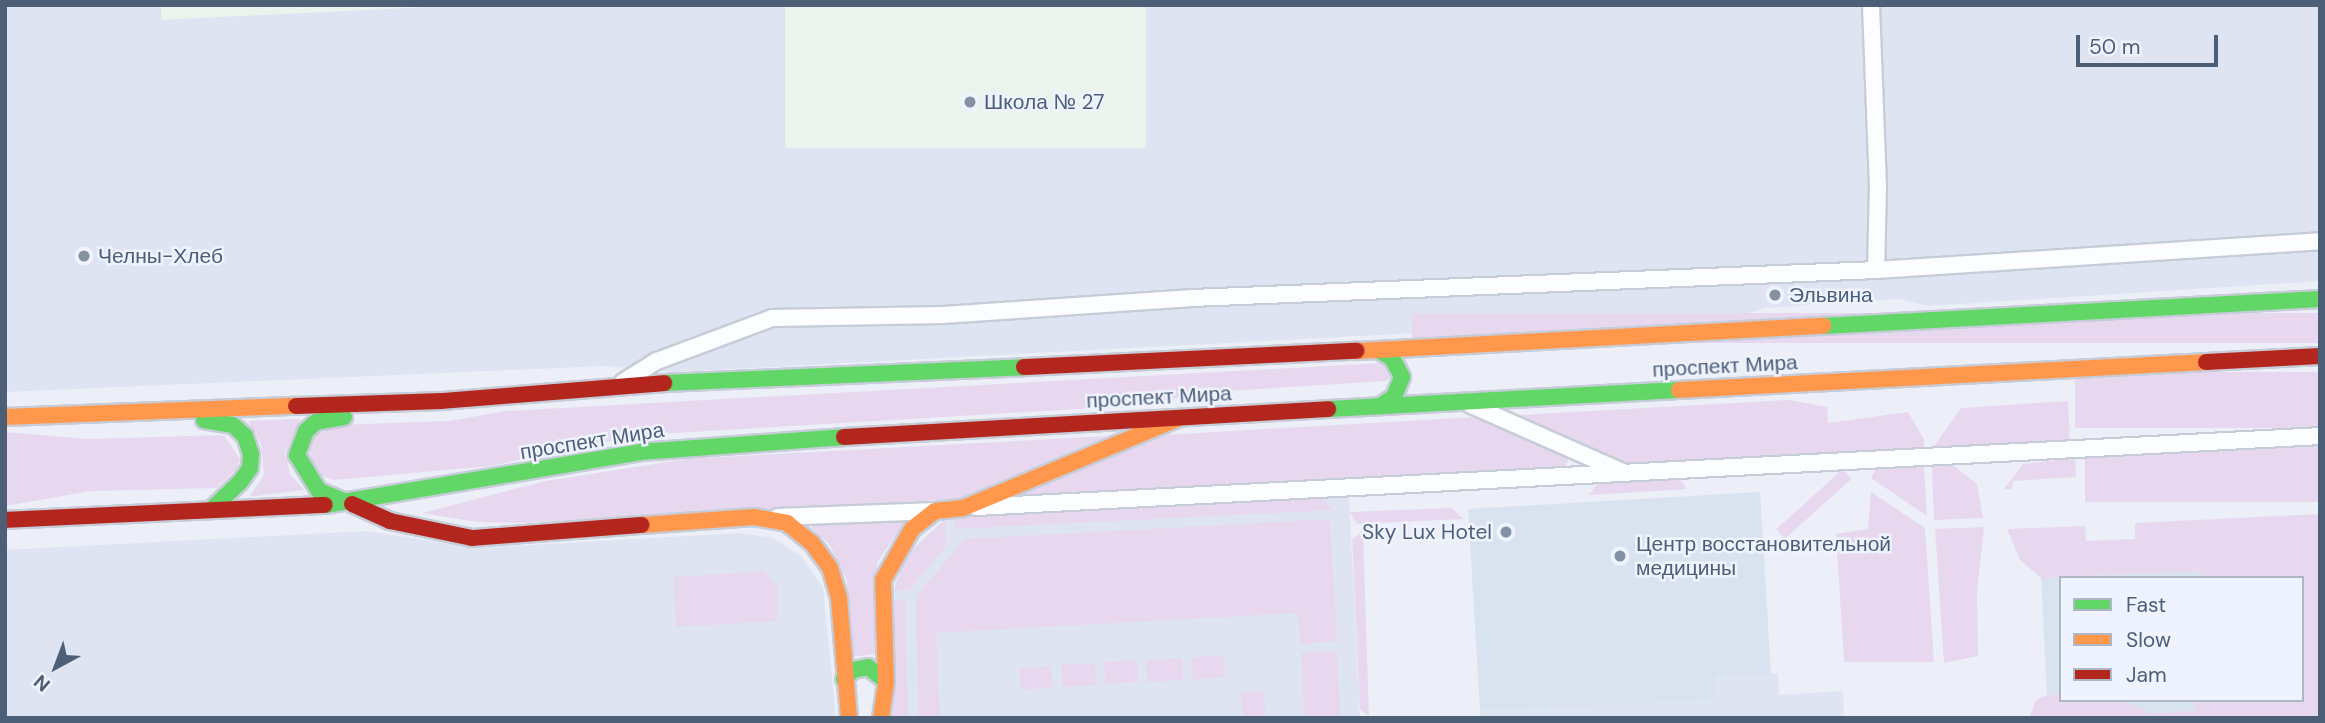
<!DOCTYPE html>
<html>
<head>
<meta charset="utf-8">
<style>
  body { margin:0 }
  #map { position:relative; width:2325px; height:723px; overflow:hidden; background:#eceff7; font-family:"DM Sans",sans-serif }
  div>[style] { position:absolute }
  .residential>* { inset:0; background:#dfe4f3 }
  .commercial>* { inset:0; background:#d9e3f0 }
  .education>* { inset:0; background:#eaf4ed; transform-origin:0 0 }
  .green>* { inset:0; background:#e7d8f0; transform-origin:0 0 }
  .roads { filter:drop-shadow(2px 0 #c7cdd8) drop-shadow(-2px 0 #c7cdd8) drop-shadow(0 2px #c7cdd8) drop-shadow(0 -2px #c7cdd8) }
  .street>* { height:16px; margin:-8px; padding:0 8px; transform-origin:8px; border-radius:8px; background:#fcfdfe }
  .fast>* { height:16px; margin:-8px; padding:0 8px; transform-origin:8px; border-radius:8px; background:#63d668 }
  .slow>* { height:16px; margin:-8px; padding:0 8px; transform-origin:8px; border-radius:8px; background:#ff974d }
  .jam>* { height:16px; margin:-8px; padding:0 8px; transform-origin:8px; border-radius:8px; background:#b3261e }
  .dots>* { width:19px; height:19px; translate:-50% -50%; box-sizing:border-box; border:4px solid #eff2ff; border-radius:50% }
  span { translate:-50% -50%; white-space:nowrap; text-align:center; line-height:1.15; -webkit-text-stroke:5px #eff2ff; paint-order:stroke }
  .poi-label { font-size:21px; color:#4c5f76 }
  .left { translate:0 -50%; text-align:left }
  .right { translate:-100% -50%; text-align:right }
  .street-label { font-size:21px; color:#4c5f76 }
  .frame { position:absolute; inset:0; border:7px solid #4c5f76; pointer-events:none }
  .legend { position:absolute; left:2059px; top:576px; width:245px; height:126px; box-sizing:border-box; background:#eff2ff; border:2px solid #aeb7c8; margin:0; padding:9px 12px; list-style:none; font-size:21px; color:#4c5f76 }
  .legend li { display:flex; align-items:center; gap:14px; height:35px }
  .legend b { width:35px; border:2px solid #aeb7c8 }
  .north { position:absolute; left:21px; top:632px; width:70px; height:70px; -webkit-text-stroke:5px #eff2ff; paint-order:stroke; rotate:221deg; font-size:19px; font-weight:700; line-height:28px; text-align:center; color:#4c5f76 }
  .north::after { content:''; display:block; margin:auto; width:24px; height:32px; background:#4c5f76; clip-path:polygon(50% 0,100% 100%,50% 72%,0 100%) }
  .scale { position:absolute; left:2076px; top:35px; width:142px; height:32px; box-sizing:border-box; border:4px solid #4c5f76; border-top:0; padding-left:9px; font-size:21px; line-height:24px; white-space:nowrap; color:#4c5f76; -webkit-text-stroke:5px #eff2ff; paint-order:stroke }
</style>
</head>
<body>
<div id="map">
  <div class="residential">
    <div style="clip-path:polygon(5px 5px,2320px 5px,2320px 281px,1929px 306px,1898px 299px,1764px 308px,1741px 316px,675px 372px,604px 366px,5px 392px)"></div>
    <div style="clip-path:polygon(1349px 494px,1360px 718px,891px 718px,895px 583px,914px 547px,945px 519px)"></div>
    <div style="clip-path:polygon(367px 531px,475px 548px,741px 533px,773px 538px,802px 557px,823px 587px,836px 718px,5px 718px,5px 550px)"></div>
    <div style="clip-path:polygon(1778px 673px,1779px 695px,1843px 691px,1844px 718px,1480px 718px,1480px 711px,1715px 700px,1715px 676px)"></div>
  </div>
  <div class="commercial">
    <div style="clip-path:polygon(1760px 492px,1771px 674px,1715px 676px,1716px 700px,1480px 711px,1468px 509px)"></div>
    <div style="clip-path:polygon(2203px 571px,2203px 578px,2061px 578px,2061px 695px,2047px 695px,2041px 578px)"></div>
    <div style="clip-path:polygon(2122px 700px,2196px 700px,2193px 711px,2149px 713px)"></div>
  </div>
  <div class="education">
    <div style="clip-path:polygon(161px 5px,448px 5px,448px 6px,161px 20px)"></div>
    <div style="left:785px;top:5px;width:361px;height:143px"></div>
  </div>
  <div class="green">
    <div style="left:2320px;top:313px;width:30px;height:908px;rotate:90deg"></div>
    <div style="clip-path:polygon(1382px 363px,1390px 378px,1385px 381px,1212px 392px,1129px 406px,641px 435px,490px 466px,334px 480px,314px 473px,309px 449px,314px 437px,336px 425px,449px 421px,506px 411px)"></div>
    <div style="left:2320px;top:372px;width:56px;height:245px;rotate:90deg"></div>
    <div style="clip-path:polygon(1789px 400px,1827px 407px,1828px 423px,1908px 412px,1924px 439px,1924px 448px,1627px 465px,1519px 415px)"></div>
    <div style="clip-path:polygon(2068px 401px,2070px 441px,1933px 448px,1961px 408px)"></div>
    <div style="clip-path:polygon(1478px 417px,1569px 459px,1564px 467px,1017px 496px,1162px 435px)"></div>
    <div style="clip-path:polygon(301px 419px,285px 453px,290px 474px,304px 490px,249px 497px,264px 475px,261px 444px,248px 421px)"></div>
    <div style="clip-path:polygon(5px 432px,89px 439px,224px 435px,240px 459px,238px 467px,217px 488px,91px 491px,5px 506px)"></div>
    <div style="clip-path:polygon(1108px 436px,958px 499px,520px 523px,477px 522px,422px 513px,546px 481px,686px 459px)"></div>
    <div style="left:2320px;top:444px;width:58px;height:235px;rotate:90deg"></div>
    <div style="clip-path:polygon(2075px 458px,2076px 477px,2013px 481px,2012px 489px,2004px 489px,2023px 464px)"></div>
    <div style="clip-path:polygon(1953px 465px,1977px 484px,1983px 518px,1934px 520px,1932px 467px)"></div>
    <div style="clip-path:polygon(1924px 467px,1927px 516px,1871px 478px,1876px 469px)"></div>
    <div style="left:1843px;top:469px;width:13px;height:90px;rotate:48deg"></div>
    <div style="clip-path:polygon(1679px 478px,1687px 489px,1589px 495px,1597px 484px)"></div>
    <div style="clip-path:polygon(1871px 492px,1925px 528px,1934px 662px,1844px 662px,1836px 534px,1868px 529px)"></div>
    <div style="clip-path:polygon(1319px 496px,1333px 510px,955px 529px,954px 517px)"></div>
    <div style="clip-path:polygon(1451px 508px,1464px 519px,1357px 524px,1350px 512px)"></div>
    <div style="clip-path:polygon(2320px 514px,2320px 718px,2029px 718px,2036px 700px,2047px 695px,2061px 695px,2061px 700px,2122px 700px,2149px 713px,2193px 711px,2196px 700px,2302px 700px,2302px 578px,2203px 578px,2202px 571px,2041px 578px,2020px 560px,2007px 529px,2085px 526px,2086px 541px,2135px 539px,2135px 523px)"></div>
    <div style="clip-path:polygon(907px 518px,877px 563px,875px 654px,853px 657px,847px 581px,830px 545px,806px 522px)"></div>
    <div style="clip-path:polygon(945px 519px,946px 546px,909px 590px,894px 591px,905px 558px)"></div>
    <div style="clip-path:polygon(1330px 519px,1337px 641px,1300px 644px,1298px 613px,936px 633px,940px 718px,918px 718px,916px 596px,965px 539px)"></div>
    <div style="clip-path:polygon(1984px 527px,1977px 592px,1978px 656px,1944px 663px,1935px 529px)"></div>
    <div style="clip-path:polygon(1363px 532px,1369px 717px,1360px 709px,1352px 539px)"></div>
    <div style="clip-path:polygon(764px 571px,777px 585px,777px 621px,676px 627px,673px 577px)"></div>
    <div style="clip-path:polygon(894px 600px,905px 600px,908px 718px,891px 718px)"></div>
    <div style="left:1337px;top:651px;width:67px;height:36px;rotate:87deg"></div>
    <div style="left:1223px;top:655px;width:22px;height:32px;rotate:85deg"></div>
    <div style="left:1182px;top:658px;width:22px;height:36px;rotate:87deg"></div>
    <div style="left:1137px;top:660px;width:22px;height:33px;rotate:87deg"></div>
    <div style="left:1095px;top:663px;width:22px;height:34px;rotate:87deg"></div>
    <div style="left:1051px;top:666px;width:21px;height:32px;rotate:85deg"></div>
    <div style="left:1264px;top:691px;width:27px;height:23px;rotate:86deg"></div>
  </div>
  <div class="roads">
    <div class="street">
      <div style="left:1871px;top:5px;width:179px;rotate:87.8deg"></div>
      <div style="left:1878px;top:184px;width:86px;rotate:91.3deg"></div>
      <div style="left:623px;top:382px;width:40px;rotate:-32deg"></div>
      <div style="left:657px;top:361px;width:123px;rotate:-20.5deg"></div>
      <div style="left:772px;top:318px;width:171px;rotate:-1deg"></div>
      <div style="left:943px;top:315px;width:250px;rotate:-3.9deg"></div>
      <div style="left:1192px;top:298px;width:685px;rotate:-2.34deg"></div>
      <div style="left:1876px;top:270px;width:445px;rotate:-3.7deg"></div>
      <div style="left:1471px;top:405px;width:166px;rotate:23.8deg"></div>
      <div style="left:976px;top:507px;width:1346px;rotate:-3.02deg"></div>
      <div style="left:778px;top:517px;width:156px;rotate:-2.2deg"></div>
    </div>
    <div class="fast">
      <div style="left:1823px;top:326px;width:498px;rotate:-3.1deg"></div>
      <div style="left:1378px;top:350px;width:16px;rotate:30deg"></div>
      <div style="left:1392px;top:358px;width:21px;rotate:62deg"></div>
      <div style="left:1402px;top:377px;width:22px;rotate:112deg"></div>
      <div style="left:1394px;top:397px;width:17px;rotate:147deg"></div>
      <div style="left:664px;top:383px;width:360px;rotate:-2.5deg"></div>
      <div style="left:1328px;top:409px;width:352px;rotate:-3.1deg"></div>
      <div style="left:344px;top:417px;width:28px;rotate:170deg"></div>
      <div style="left:316px;top:422px;width:13px;rotate:138deg"></div>
      <div style="left:306px;top:431px;width:26px;rotate:111deg"></div>
      <div style="left:297px;top:455px;width:42px;rotate:58.6deg"></div>
      <div style="left:319px;top:491px;width:27px;rotate:22deg"></div>
      <div style="left:204px;top:420px;width:29px;rotate:10deg"></div>
      <div style="left:233px;top:425px;width:16px;rotate:43deg"></div>
      <div style="left:245px;top:436px;width:19px;rotate:72deg"></div>
      <div style="left:251px;top:454px;width:14px;rotate:94deg"></div>
      <div style="left:250px;top:468px;width:16px;rotate:125deg"></div>
      <div style="left:241px;top:481px;width:39px;rotate:136deg"></div>
      <div style="left:325px;top:505px;width:320px;rotate:-9.5deg"></div>
      <div style="left:641px;top:452px;width:204px;rotate:-4.2deg"></div>
      <div style="left:844px;top:679px;width:13px;rotate:-45deg"></div>
      <div style="left:853px;top:670px;width:15px;rotate:-11deg"></div>
      <div style="left:868px;top:667px;width:23px;rotate:38deg"></div>
    </div>
    <div class="slow">
      <div style="left:1357px;top:351px;width:467px;rotate:-3.1deg"></div>
      <div style="left:1679px;top:390px;width:528px;rotate:-3.04deg"></div>
      <div style="left:5px;top:417px;width:291px;rotate:-2.2deg"></div>
      <div style="left:642px;top:525px;width:112px;rotate:-4.1deg"></div>
      <div style="left:754px;top:517px;width:34px;rotate:10deg"></div>
      <div style="left:787px;top:523px;width:32px;rotate:39deg"></div>
      <div style="left:812px;top:543px;width:31px;rotate:54deg"></div>
      <div style="left:830px;top:568px;width:31px;rotate:73deg"></div>
      <div style="left:839px;top:598px;width:120px;rotate:85.2deg"></div>
      <div style="left:881px;top:718px;width:37px;rotate:-82deg"></div>
      <div style="left:886px;top:681px;width:101px;rotate:-91.7deg"></div>
      <div style="left:883px;top:580px;width:59px;rotate:-60.4deg"></div>
      <div style="left:912px;top:529px;width:29px;rotate:-38deg"></div>
      <div style="left:935px;top:511px;width:28px;rotate:-6deg"></div>
      <div style="left:963px;top:508px;width:232px;rotate:-22.6deg"></div>
    </div>
    <div class="jam">
      <div style="left:2206px;top:362px;width:114px;rotate:-3deg"></div>
      <div style="left:1024px;top:367px;width:333px;rotate:-2.8deg"></div>
      <div style="left:296px;top:406px;width:146px;rotate:-2deg"></div>
      <div style="left:442px;top:401px;width:223px;rotate:-4.6deg"></div>
      <div style="left:844px;top:437px;width:485px;rotate:-3.3deg"></div>
      <div style="left:352px;top:504px;width:42px;rotate:24.1deg"></div>
      <div style="left:390px;top:521px;width:84px;rotate:11.7deg"></div>
      <div style="left:472px;top:538px;width:170px;rotate:-4.4deg"></div>
      <div style="left:5px;top:520px;width:320px;rotate:-2.7deg"></div>
    </div>
  </div>
  <div class="dots">
    <div style="left:970px;top:102px;background:#8491a3"></div>
    <div style="left:84px;top:256px;background:#8491a3"></div>
    <div style="left:1775px;top:295px;background:#8491a3"></div>
    <div style="left:1506px;top:532px;background:#8491a3"></div>
    <div style="left:1620px;top:556px;background:#8491a3"></div>
  </div>
  <div class="poi-label">
    <span class="left" style="left:984px;top:102px">Школа № 27</span>
    <span class="left" style="left:98px;top:256px">Челны-Хлеб</span>
    <span class="left" style="left:1789px;top:295px">Эльвина</span>
    <span class="right" style="left:1492px;top:532px">Sky Lux Hotel</span>
    <span class="left" style="left:1636px;top:556px">Центр восстановительной<br>медицины</span>
  </div>
  <div class="street-label">
    <span style="left:1725px;top:366px;rotate:-3deg">проспект Мира</span>
    <span style="left:1159px;top:397px;rotate:-3deg">проспект Мира</span>
    <span style="left:592px;top:441px;rotate:-9deg">проспект Мира</span>
  </div>
  <div class="frame"></div>
  <ul class="legend">
  <li><b style="height:9px;background:#63d668"></b>Fast</li>
  <li><b style="height:9px;background:#ff974d"></b>Slow</li>
  <li><b style="height:9px;background:#b3261e"></b>Jam</li>
  </ul>
  <div class="north">N</div>
  <div class="scale">50 m</div>
</div>
</body>
</html>
